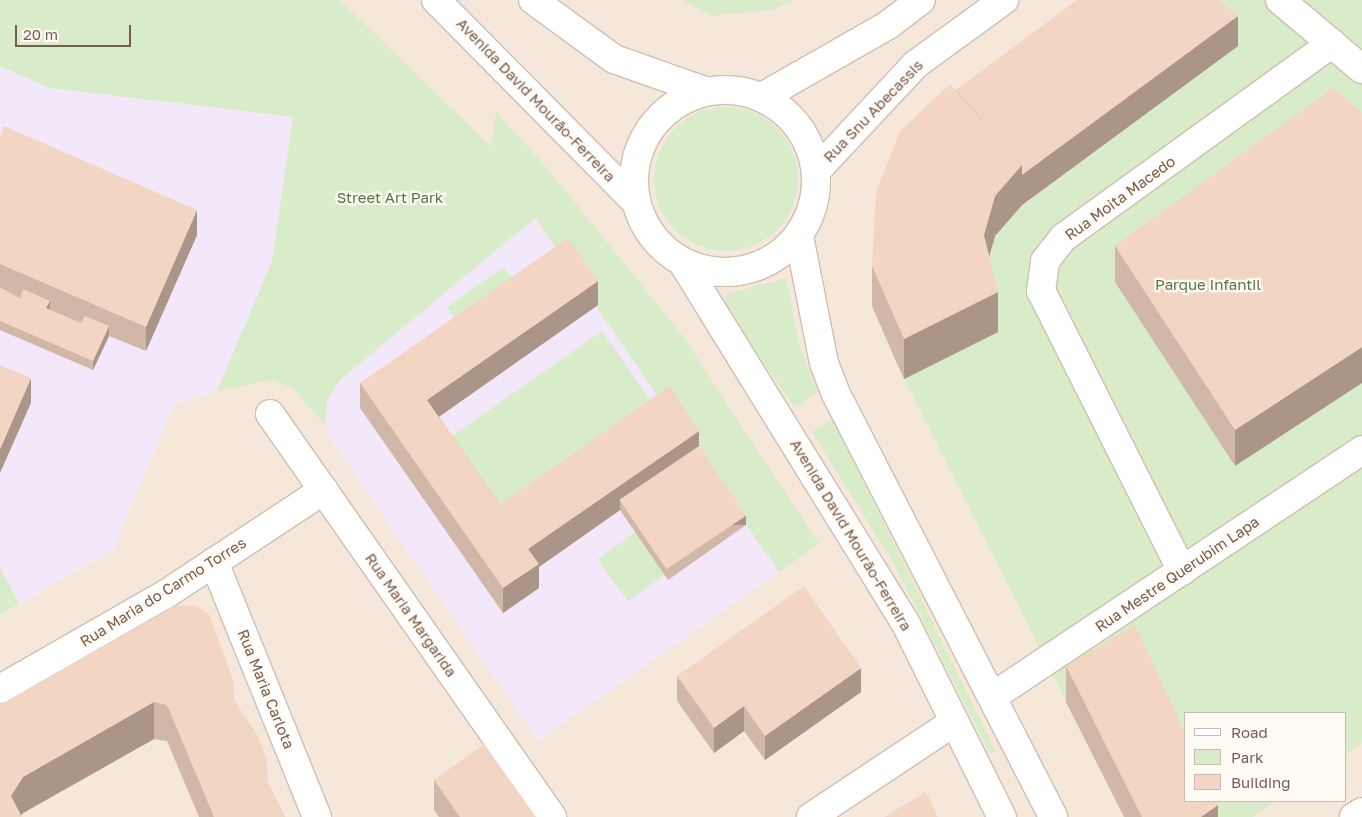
<!DOCTYPE html>
<html>
<head>
<meta charset="utf-8">
<style>
  body { margin:0 }
  #map { position:relative; width:1362px; height:817px; overflow:hidden; background:#fdf6ec; font-family:"Golos Text",sans-serif }
  div>[style] { position:absolute }
  .residential>* { inset:0; background:#f5e8da }
  .education>* { inset:0; background:#f3e8fa }
  .green>* { inset:0; background:#d8ecc9; transform-origin:0 0 }
  .round { border-radius:50% }
  .roads { filter:drop-shadow(1px 0 #d1beb0) drop-shadow(-1px 0 #d1beb0) drop-shadow(0 1px #d1beb0) drop-shadow(0 -1px #d1beb0) }
  .street>* { height:28px; margin:-14px; padding:0 14px; transform-origin:14px; border-radius:14px; background:#fff }
  .secondary>* { height:28px; margin:-14px; padding:0 14px; transform-origin:14px; border-radius:14px; background:#fff }
  .secondary>.ring { margin:-14px; padding:0; box-sizing:content-box; background:none; border:28px solid #fff; border-radius:50% }
  .wall>* { inset:0; background:#d1b7a8 }
  .shaded-wall>* { inset:0; background:#aa9588; transform-origin:0 0 }
  .building>* { inset:0; background:#f3d5c3; transform-origin:0 0 }
  span { translate:-50% -50%; white-space:nowrap; text-align:center; line-height:1.15; -webkit-text-stroke:4.5px #fffaf3; paint-order:stroke }
  .street-label { font-size:15px; color:#7a5c4d }
  .park-label { font-size:15px; color:#537a41 }
  .legend { position:absolute; left:1184px; top:712px; width:162px; height:90px; box-sizing:border-box; background:#fffaf3; border:1px solid #cabbb1; margin:0; padding:6px 9px; list-style:none; font-size:15px; color:#7a5c4d }
  .legend li { display:flex; align-items:center; gap:10px; height:25px }
  .legend b { width:25px; border:1px solid #cabbb1 }
  .scale { position:absolute; left:15px; top:25px; width:116px; height:22px; box-sizing:border-box; border:2px solid #7a5c4d; border-top:0; padding-left:6px; font-size:15px; line-height:18px; white-space:nowrap; color:#7a5c4d; -webkit-text-stroke:4px #fffaf3; paint-order:stroke }
</style>
</head>
<body>
<div id="map">
  <div class="residential">
    <div style="clip-path:polygon(evenodd,0 0,1362px 0,1362px 817px,0 817px,0 615px,113px 550px,174px 404px,217px 391px,293px 117px,0 66px,0 0,974px 709px,975px 709px,995px 752px,990px 754px,969px 713px,974px 709px,0 0,1186px 713px,1346px 713px,1346px 801px,1186px 801px,1186px 713px)"></div>
  </div>
  <div class="education">
    <div style="clip-path:polygon(0 66px,49px 88px,293px 117px,272px 262px,217px 391px,174px 404px,113px 550px,0 615px)"></div>
    <div style="clip-path:polygon(535px 218px,779px 572px,538px 741px,328px 436px,325px 415px,330px 392px,342px 378px)"></div>
  </div>
  <div class="green">
    <div style="clip-path:polygon(0 0,340px 0,491px 147px,496px 112px,546px 167px,683px 336px,819px 544px,779px 572px,535px 218px,342px 378px,327px 400px,325px 425px,293px 389px,273px 380px,217px 391px,272px 262px,293px 117px,49px 88px,0 66px)"></div>
    <div style="clip-path:polygon(681px 0,795px 0,771px 10px,712px 16px)"></div>
    <div style="clip-path:polygon(1112px 0,1362px 0,1362px 743px,1346px 754px,1346px 713px,1186px 713px,1186px 801px,1277px 801px,1253px 817px,1124px 817px,890px 351px,872px 306px)"></div>
    <div class="round" style="left:654px;top:107px;width:144px;height:144px"></div>
    <div style="left:504px;top:267px;width:33px;height:70px;rotate:55deg"></div>
    <div style="clip-path:polygon(786px 278px,799px 344px,818px 392px,794px 407px,723px 304px,727px 294px)"></div>
    <div style="left:602px;top:331px;width:97px;height:191px;rotate:55deg"></div>
    <div style="clip-path:polygon(832px 419px,890px 535px,996px 752px,990px 754px,894px 564px,812px 432px)"></div>
    <div style="left:638px;top:530px;width:52px;height:50px;rotate:54deg"></div>
    <div style="clip-path:polygon(0 567px,19px 604px,0 615px)"></div>
  </div>
  <div class="roads">
    <div class="street">
      <div style="left:1280px;top:0;width:107px;rotate:40.1deg"></div>
      <div style="left:270px;top:414px;width:492px;rotate:55deg"></div>
      <div style="left:214px;top:562px;width:275px;rotate:68deg"></div>
      <div style="left:1182px;top:571px;width:313px;rotate:-116.7deg"></div>
      <div style="left:1041px;top:291px;width:30px;rotate:-82deg"></div>
      <div style="left:1045px;top:261px;width:29px;rotate:-52deg"></div>
      <div style="left:1063px;top:238px;width:332px;rotate:-35.9deg"></div>
      <div style="left:0;top:689px;width:191px;rotate:-29.8deg"></div>
      <div style="left:166px;top:594px;width:189px;rotate:-33.4deg"></div>
      <div style="left:992px;top:697px;width:445px;rotate:-33.7deg"></div>
      <div style="left:811px;top:817px;width:172px;rotate:-33.6deg"></div>
      <div style="left:1354px;top:817px;width:9px;rotate:-32deg"></div>
    </div>
    <div class="secondary">
      <div style="left:436px;top:0;width:284px;rotate:45.3deg"></div>
      <div style="left:533px;top:0;width:100px;rotate:36.1deg"></div>
      <div style="left:614px;top:59px;width:96px;rotate:19.4deg"></div>
      <div class="ring" style="left:634px;top:90px;width:154px;height:154px"></div>
      <div style="left:762px;top:97px;width:145px;rotate:-29.7deg"></div>
      <div style="left:888px;top:25px;width:41px;rotate:-37.1deg"></div>
      <div style="left:817px;top:170px;width:145px;rotate:-47deg"></div>
      <div style="left:916px;top:64px;width:109px;rotate:-36deg"></div>
      <div style="left:799px;top:236px;width:129px;rotate:78.9deg"></div>
      <div style="left:824px;top:363px;width:33px;rotate:69deg"></div>
      <div style="left:836px;top:394px;width:475px;rotate:62.8deg"></div>
      <div style="left:683px;top:263px;width:422px;rotate:58.3deg"></div>
      <div style="left:905px;top:622px;width:218px;rotate:63.6deg"></div>
    </div>
  </div>
  <div class="wall">
    <div style="clip-path:polygon(1238px 46px,1022px 205px,995px 236px,989px 257px,998px 332px,904px 379px,872px 306px,872px 266px,956px 90px)"></div>
    <div style="clip-path:polygon(1362px 113px,1235px 466px,1115px 282px,1115px 246px)"></div>
    <div style="clip-path:polygon(0 136px,197px 235px,146px 351px,109px 336px,93px 370px,0 330px,0 289px,20px 297px,0 288px)"></div>
    <div style="clip-path:polygon(598px 305px,439px 417px,500px 505px,699px 446px,746px 525px,668px 580px,620px 510px,539px 567px,539px 588px,503px 613px,360px 408px,360px 383px)"></div>
    <div style="clip-path:polygon(1066px 666px,1218px 817px,1124px 817px,1066px 702px)"></div>
    <div style="clip-path:polygon(677px 676px,861px 692px,765px 760px,744px 731px,714px 753px,677px 701px)"></div>
    <div style="clip-path:polygon(234px 700px,268px 784px,285px 817px,199px 817px,167px 741px,154px 739px,23px 813px,0 817px,0 705px)"></div>
    <div style="clip-path:polygon(434px 780px,536px 817px,439px 817px,434px 810px)"></div>
  </div>
  <div class="shaded-wall">
    <div style="clip-path:polygon(1238px 16px,1238px 46px,1022px 205px,995px 236px,984px 275px,984px 235px,995px 196px,1022px 165px)"></div>
    <div style="clip-path:polygon(197px 210px,197px 235px,146px 351px,146px 327px)"></div>
    <div style="clip-path:polygon(598px 281px,598px 305px,427px 425px,427px 400px)"></div>
    <div style="clip-path:polygon(998px 292px,998px 332px,904px 379px,904px 339px)"></div>
    <div style="clip-path:polygon(50px 301px,50px 310px,46px 308px)"></div>
    <div style="clip-path:polygon(109px 326px,109px 336px,93px 370px,93px 361px)"></div>
    <div style="clip-path:polygon(1362px 347px,1362px 383px,1235px 466px,1235px 430px)"></div>
    <div style="clip-path:polygon(31px 378px,31px 403px,0 473px,0 449px)"></div>
    <div style="clip-path:polygon(699px 431px,699px 455px,620px 501px,620px 510px,539px 567px,539px 588px,503px 613px,503px 588px,528px 549px)"></div>
    <div style="left:746px;top:516px;width:9px;height:95px;rotate:90deg"></div>
    <div style="clip-path:polygon(861px 668px,861px 692px,765px 760px,765px 736px)"></div>
    <div style="clip-path:polygon(154px 702px,154px 739px,23px 813px,20px 817px,11px 796px,23px 777px)"></div>
    <div style="clip-path:polygon(744px 706px,744px 731px,714px 753px,714px 728px)"></div>
    <div style="clip-path:polygon(1218px 805px,1218px 817px,1201px 817px)"></div>
  </div>
  <div class="building">
    <div style="clip-path:polygon(1077px 0,1219px 0,1238px 16px,1022px 175px,1022px 165px,956px 90px)"></div>
    <div style="clip-path:polygon(950px 84px,1022px 165px,995px 196px,984px 235px,998px 292px,904px 339px,872px 266px,876px 192px,900px 131px)"></div>
    <div style="clip-path:polygon(1333px 88px,1362px 113px,1362px 347px,1235px 430px,1115px 246px)"></div>
    <div style="clip-path:polygon(4px 126px,197px 210px,146px 327px,0 264px,0 136px)"></div>
    <div style="clip-path:polygon(568px 238px,598px 281px,427px 400px,500px 505px,670px 386px,699px 431px,528px 549px,539px 564px,503px 588px,360px 383px)"></div>
    <div style="clip-path:polygon(0 289px,20px 298px,23px 289px,50px 301px,46px 308px,81px 323px,85px 316px,109px 326px,93px 361px,0 321px)"></div>
    <div style="clip-path:polygon(0 365px,31px 378px,0 449px)"></div>
    <div style="left:699px;top:446px;width:84px;height:96px;rotate:56deg"></div>
    <div style="clip-path:polygon(804px 586px,861px 668px,765px 736px,744px 706px,714px 728px,677px 676px)"></div>
    <div style="clip-path:polygon(194px 605px,209px 614px,234px 683px,234px 700px,258px 736px,267px 761px,268px 784px,285px 817px,214px 817px,167px 705px,154px 702px,23px 777px,11px 796px,22px 817px,0 817px,0 705px,175px 606px)"></div>
    <div style="clip-path:polygon(1135px 625px,1186px 735px,1186px 801px,1216px 801px,1218px 805px,1201px 817px,1142px 817px,1066px 666px)"></div>
    <div style="clip-path:polygon(484px 744px,536px 817px,460px 817px,434px 780px)"></div>
    <div style="clip-path:polygon(926px 792px,938px 817px,884px 817px)"></div>
  </div>
  <div class="street-label">
    <span style="left:536px;top:100px;rotate:46deg">Avenida David Mourão-Ferreira</span>
    <span style="left:873px;top:111px;rotate:-46deg">Rua Snu Abecassis</span>
    <span style="left:1120px;top:198px;rotate:-36deg">Rua Moita Macedo</span>
    <span style="left:851px;top:535px;rotate:59deg">Avenida David Mourão-Ferreira</span>
    <span style="left:1177px;top:574px;rotate:-34deg">Rua Mestre Querubim Lapa</span>
    <span style="left:163px;top:592px;rotate:-32deg">Rua Maria do Carmo Torres</span>
    <span style="left:411px;top:615px;rotate:55deg">Rua Maria Margarida</span>
    <span style="left:266px;top:689px;rotate:68deg">Rua Maria Carlota</span>
  </div>
  <div class="park-label">
    <span style="left:390px;top:198px">Street Art Park</span>
    <span style="left:1208px;top:285px">Parque Infantil</span>
  </div>
  <ul class="legend">
  <li><b style="height:6px;background:#fff"></b>Road</li>
  <li><b style="height:14px;background:#d8ecc9"></b>Park</li>
  <li><b style="height:14px;background:#f3d5c3"></b>Building</li>
  </ul>
  <div class="scale">20 m</div>
</div>
</body>
</html>
